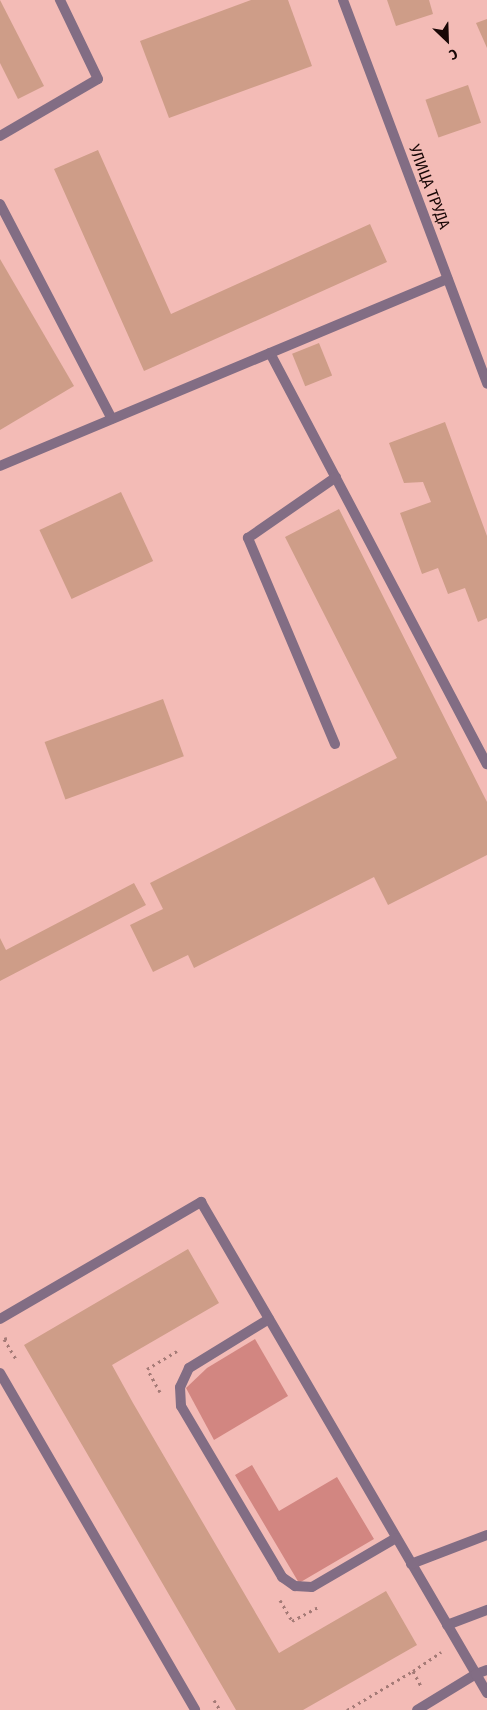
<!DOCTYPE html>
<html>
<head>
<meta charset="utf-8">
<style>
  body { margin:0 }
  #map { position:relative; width:487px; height:1710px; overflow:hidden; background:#f3bbb6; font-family:"Fira Sans Condensed",sans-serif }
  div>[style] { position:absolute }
  .green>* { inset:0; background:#d28681 }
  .building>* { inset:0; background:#ce9d88; transform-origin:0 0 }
  .path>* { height:3px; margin-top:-1.5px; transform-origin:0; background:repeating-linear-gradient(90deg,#a47a76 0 2.5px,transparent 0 6.5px) }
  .service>* { height:10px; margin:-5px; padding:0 5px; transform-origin:5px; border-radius:5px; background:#826d84 }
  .minor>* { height:10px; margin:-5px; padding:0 5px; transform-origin:5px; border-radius:5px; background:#826d84 }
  span { translate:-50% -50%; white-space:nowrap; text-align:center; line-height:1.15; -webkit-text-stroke:4.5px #f3bbb6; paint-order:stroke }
  .street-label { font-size:16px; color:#190706 }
  .north { position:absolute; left:422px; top:15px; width:50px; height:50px; -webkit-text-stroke:4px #f3bbb6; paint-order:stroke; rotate:156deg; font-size:14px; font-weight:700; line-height:20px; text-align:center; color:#190706 }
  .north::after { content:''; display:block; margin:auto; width:18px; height:22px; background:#190706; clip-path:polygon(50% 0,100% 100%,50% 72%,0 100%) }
</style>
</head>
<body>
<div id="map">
  <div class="green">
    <div style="clip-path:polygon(255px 1339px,288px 1396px,214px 1440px,186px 1388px,207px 1368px)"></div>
    <div style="clip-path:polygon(252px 1465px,279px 1511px,337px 1477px,374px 1539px,299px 1583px,235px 1475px)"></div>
  </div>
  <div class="building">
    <div style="clip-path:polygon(0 0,44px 86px,18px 99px,0 63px)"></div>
    <div style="clip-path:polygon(251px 0,288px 0,312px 66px,169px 118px,140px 41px)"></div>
    <div style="clip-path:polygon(387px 0,429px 0,433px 14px,396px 26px)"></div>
    <div style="clip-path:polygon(487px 19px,487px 48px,476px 23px)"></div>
    <div style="left:468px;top:85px;width:40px;height:45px;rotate:71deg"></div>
    <div style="clip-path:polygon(98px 150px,171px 314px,370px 224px,387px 262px,144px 371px,54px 169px)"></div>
    <div style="clip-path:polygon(0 259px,74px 386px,0 430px)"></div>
    <div style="left:319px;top:343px;width:35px;height:29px;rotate:68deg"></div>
    <div style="clip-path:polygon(445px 422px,487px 536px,487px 618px,478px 622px,465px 588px,448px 594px,438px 568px,422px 574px,400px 513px,431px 502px,423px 482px,404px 483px,389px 443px)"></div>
    <div style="left:121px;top:492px;width:76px;height:90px;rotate:65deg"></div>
    <div style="clip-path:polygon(339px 509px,487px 802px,487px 855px,388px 905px,374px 877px,194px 968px,188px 955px,153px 972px,130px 925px,163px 909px,150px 883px,397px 758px,285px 537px)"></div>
    <div style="left:163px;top:699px;width:61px;height:126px;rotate:70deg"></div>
    <div style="clip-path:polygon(134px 883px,146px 905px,0 981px,0 938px,6px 950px)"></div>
    <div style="clip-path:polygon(188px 1249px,219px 1303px,112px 1365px,133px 1403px,279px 1653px,386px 1591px,417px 1645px,303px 1710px,236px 1710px,24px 1345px)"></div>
  </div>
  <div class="path">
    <div style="left:7px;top:1338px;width:3px;rotate:162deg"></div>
    <div style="left:4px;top:1339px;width:23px;rotate:59deg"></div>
    <div style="left:160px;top:1392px;width:26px;rotate:-119deg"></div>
    <div style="left:147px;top:1369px;width:35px;rotate:-31deg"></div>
    <div style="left:280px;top:1600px;width:24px;rotate:60deg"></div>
    <div style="left:292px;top:1621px;width:30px;rotate:-28deg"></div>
    <div style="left:413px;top:1671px;width:34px;rotate:-34deg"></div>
    <div style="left:214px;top:1700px;width:12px;rotate:59deg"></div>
    <div style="left:347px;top:1710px;width:77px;rotate:-30.6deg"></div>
    <div style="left:413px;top:1671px;width:17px;rotate:62deg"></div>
  </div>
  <div class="service">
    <div style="left:0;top:136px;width:113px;rotate:-30.2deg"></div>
    <div style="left:98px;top:79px;width:88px;rotate:-115.7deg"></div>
    <div style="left:0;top:204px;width:242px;rotate:62.5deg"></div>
    <div style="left:270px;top:353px;width:465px;rotate:62.2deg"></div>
    <div style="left:0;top:466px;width:485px;rotate:-22.7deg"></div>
    <div style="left:335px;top:744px;width:224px;rotate:-112.9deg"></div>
    <div style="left:248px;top:538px;width:107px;rotate:-34.7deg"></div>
    <div style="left:0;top:1319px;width:233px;rotate:-30.2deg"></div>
    <div style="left:201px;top:1202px;width:546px;rotate:59.77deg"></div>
    <div style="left:476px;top:1674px;width:69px;rotate:148.6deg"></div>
    <div style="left:269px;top:1319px;width:94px;rotate:148.5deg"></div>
    <div style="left:189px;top:1368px;width:21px;rotate:115deg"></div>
    <div style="left:180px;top:1387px;width:19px;rotate:87deg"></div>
    <div style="left:181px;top:1406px;width:199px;rotate:59.4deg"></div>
    <div style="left:282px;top:1577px;width:16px;rotate:35deg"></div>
    <div style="left:295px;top:1586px;width:17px;rotate:3deg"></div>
    <div style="left:312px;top:1587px;width:97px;rotate:-30.3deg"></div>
    <div style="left:0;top:1373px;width:389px;rotate:59.9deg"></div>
    <div style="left:411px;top:1564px;width:81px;rotate:-20.9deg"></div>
    <div style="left:447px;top:1625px;width:43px;rotate:-20.6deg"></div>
    <div style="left:487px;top:1670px;width:12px;rotate:160deg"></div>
    <div style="left:476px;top:1674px;width:22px;rotate:60deg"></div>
  </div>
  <div class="minor">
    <div style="left:343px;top:0;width:410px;rotate:69.4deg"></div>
  </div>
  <div class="street-label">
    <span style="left:429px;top:187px;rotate:69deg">УЛИЦА ТРУДА</span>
  </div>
  <div class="north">С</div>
</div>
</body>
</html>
